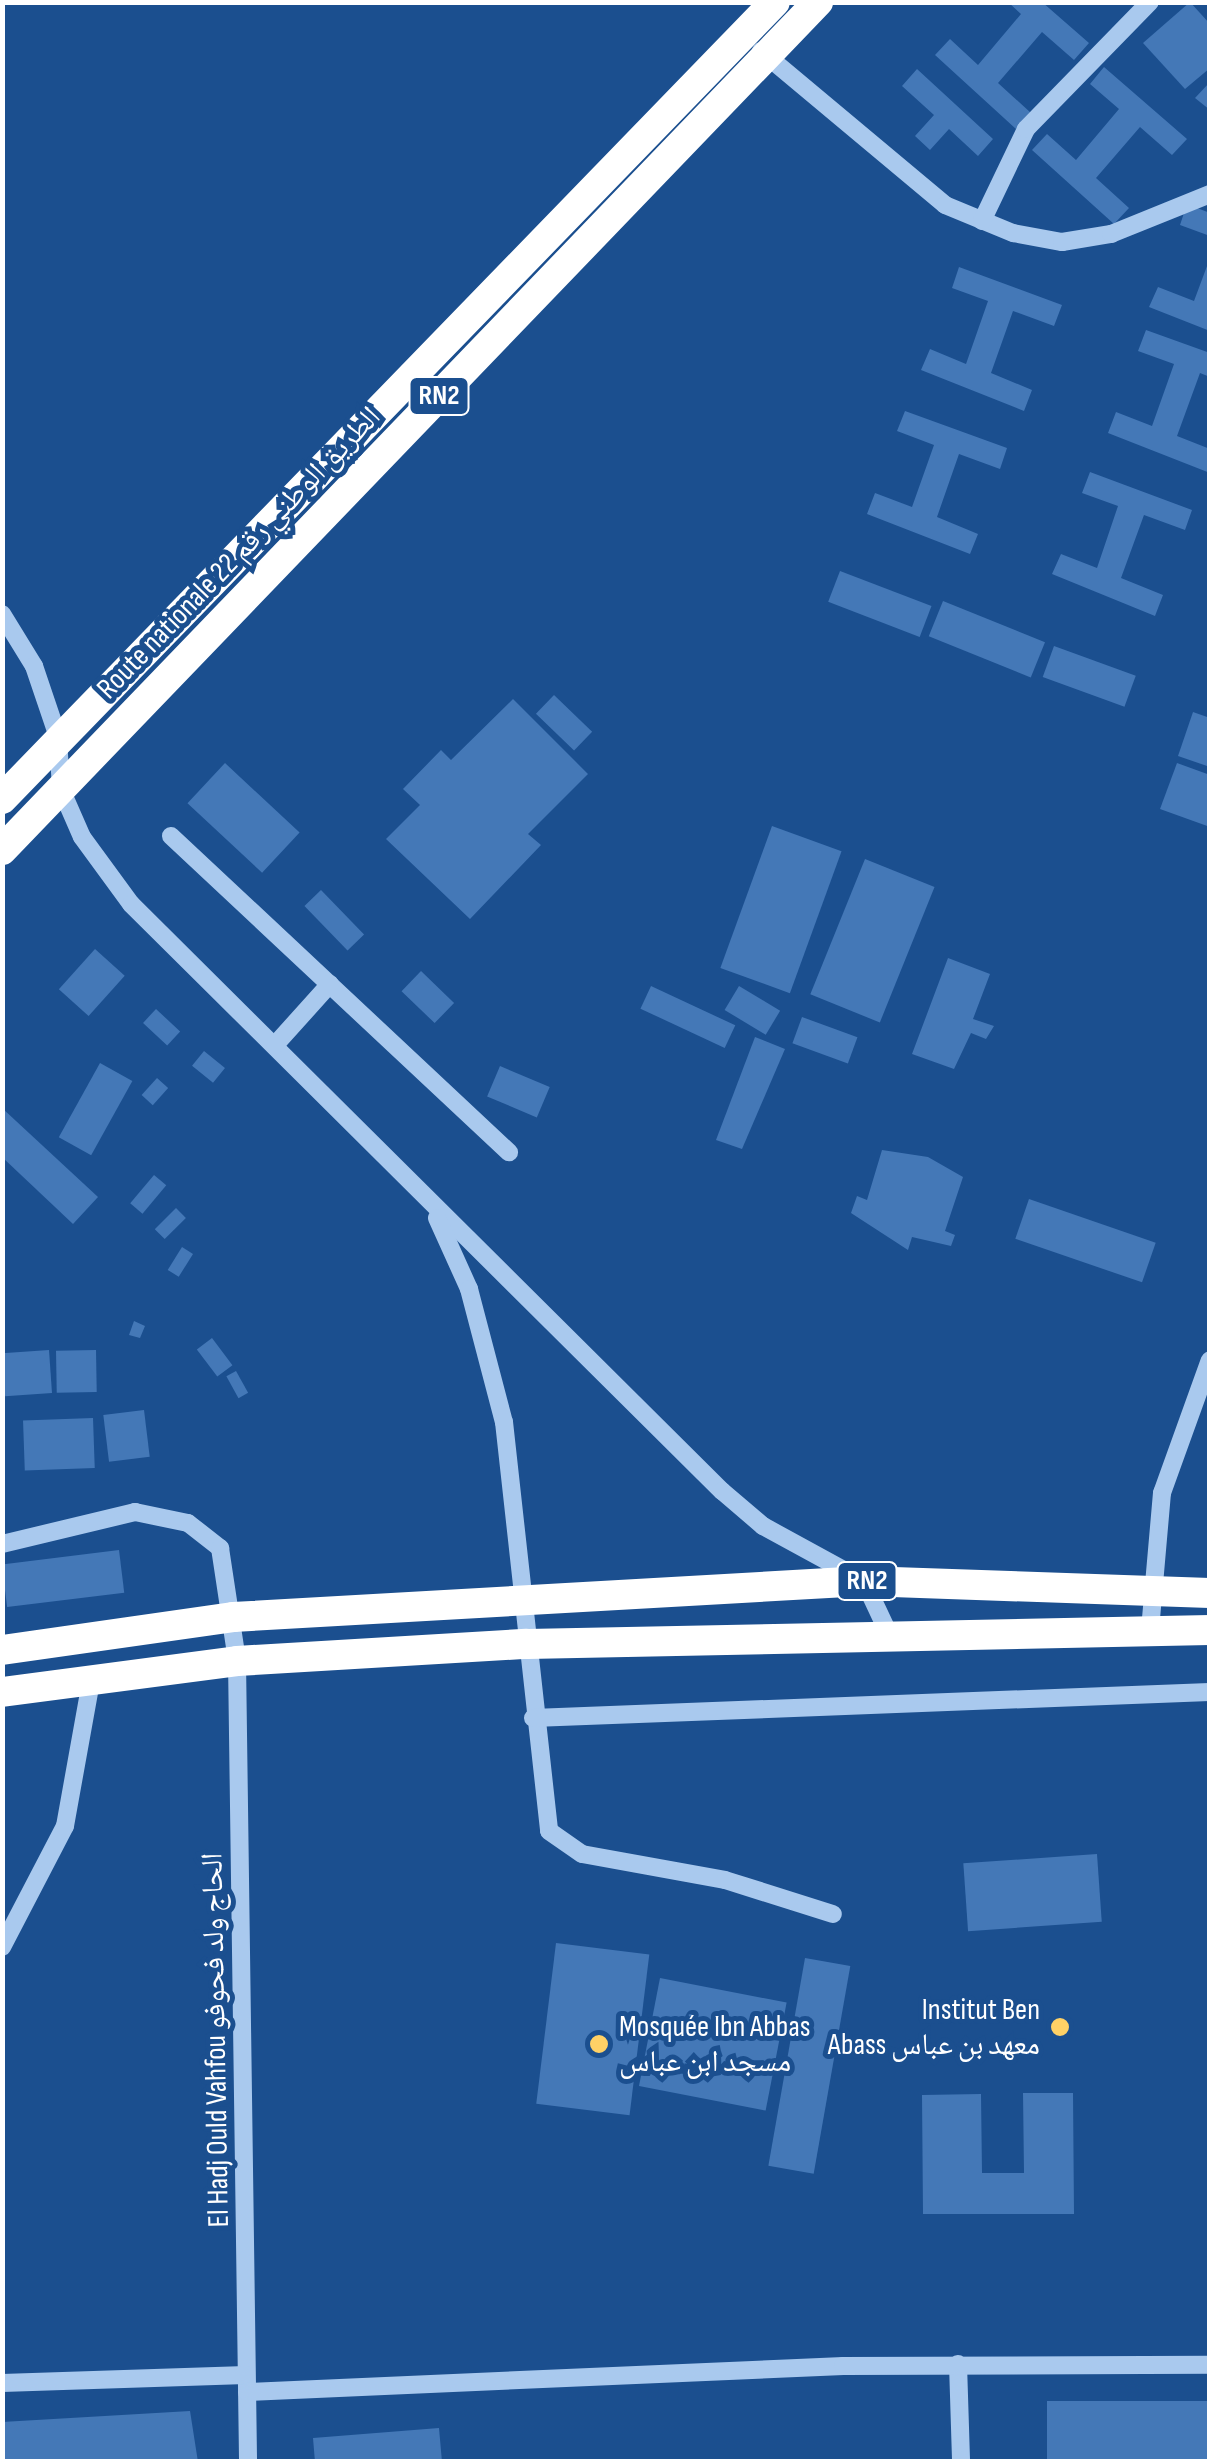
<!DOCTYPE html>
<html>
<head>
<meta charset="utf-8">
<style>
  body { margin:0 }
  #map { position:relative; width:1212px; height:2464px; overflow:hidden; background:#1b4f8f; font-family:"Sofia Sans Condensed","Noto Naskh Arabic",sans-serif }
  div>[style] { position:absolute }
  .building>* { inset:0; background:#4478b7; transform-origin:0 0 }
  .minor>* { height:18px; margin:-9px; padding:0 9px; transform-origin:9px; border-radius:9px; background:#a9c9ee }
  .highway>* { height:30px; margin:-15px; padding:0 15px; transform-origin:15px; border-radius:15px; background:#fff }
  .dots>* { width:28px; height:28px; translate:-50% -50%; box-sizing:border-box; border:5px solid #1b4f8f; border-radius:50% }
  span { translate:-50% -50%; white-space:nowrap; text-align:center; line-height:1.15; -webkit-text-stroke:10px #1b4f8f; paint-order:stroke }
  .shield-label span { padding:2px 8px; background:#1b4f8f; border:2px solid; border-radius:8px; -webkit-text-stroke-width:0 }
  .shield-label { font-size:28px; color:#fff; font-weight:700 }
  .street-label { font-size:30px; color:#fff }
  .poi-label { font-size:30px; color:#fff }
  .right { translate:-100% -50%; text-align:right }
  .left { translate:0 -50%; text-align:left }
  .frame { position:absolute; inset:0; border:5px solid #fff; pointer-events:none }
</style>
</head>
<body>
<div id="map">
  <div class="building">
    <div style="clip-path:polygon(1008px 2px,1042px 2px,1089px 43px,1074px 60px,1042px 32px,998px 83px,1031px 113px,1016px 129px,935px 55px,950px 39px,978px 65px,1021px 14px)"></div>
    <div style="clip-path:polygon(1190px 2px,1210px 24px,1210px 68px,1185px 89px,1143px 43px)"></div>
    <div style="clip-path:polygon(1104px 67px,1187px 139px,1172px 155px,1140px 127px,1096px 178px,1129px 208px,1114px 224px,1032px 150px,1047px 134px,1076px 160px,1119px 109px,1090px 84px)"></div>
    <div style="clip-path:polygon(917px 69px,993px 139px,978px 156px,949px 129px,930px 150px,915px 136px,934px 115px,902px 86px)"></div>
    <div style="clip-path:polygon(1210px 82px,1210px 110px,1195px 98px)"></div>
    <div style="clip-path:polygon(1187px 204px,1210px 213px,1210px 236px,1180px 225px)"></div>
    <div style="clip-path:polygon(1210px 258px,1210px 331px,1149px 307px,1158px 287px,1194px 301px)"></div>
    <div style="clip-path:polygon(959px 267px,1062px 305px,1054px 326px,1013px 311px,991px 373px,1032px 390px,1024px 411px,921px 370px,930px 349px,966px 364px,988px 301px,952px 288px)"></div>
    <div style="clip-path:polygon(1146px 330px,1210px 353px,1210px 377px,1200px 373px,1177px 436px,1210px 449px,1210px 473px,1108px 433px,1116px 412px,1152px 426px,1174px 364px,1138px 351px)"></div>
    <div style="clip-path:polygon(905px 411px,1007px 448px,1000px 469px,959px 454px,937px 517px,978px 534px,970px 554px,867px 514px,875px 493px,912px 507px,934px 445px,897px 431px)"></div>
    <div style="clip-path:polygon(1090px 472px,1192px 510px,1185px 530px,1144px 515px,1121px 578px,1163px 595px,1155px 616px,1052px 574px,1061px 554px,1097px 568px,1118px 506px,1082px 493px)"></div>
    <div style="left:840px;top:571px;width:98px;height:33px;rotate:21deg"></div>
    <div style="left:943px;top:601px;width:110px;height:38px;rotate:22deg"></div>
    <div style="left:1054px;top:646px;width:87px;height:33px;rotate:20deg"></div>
    <div style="left:554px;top:695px;width:53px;height:26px;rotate:44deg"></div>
    <div style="clip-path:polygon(513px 699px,588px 774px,528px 834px,541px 845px,470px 919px,386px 839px,420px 805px,403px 789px,441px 750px,451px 760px)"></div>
    <div style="clip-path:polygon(1193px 712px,1210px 718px,1210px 767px,1178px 756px)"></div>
    <div style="left:225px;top:763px;width:102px;height:55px;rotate:43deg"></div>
    <div style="clip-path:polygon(1177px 763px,1210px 775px,1210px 827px,1160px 809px)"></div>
    <div style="left:772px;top:826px;width:74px;height:151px;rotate:20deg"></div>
    <div style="left:865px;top:859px;width:75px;height:146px;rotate:22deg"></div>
    <div style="left:321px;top:890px;width:62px;height:23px;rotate:46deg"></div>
    <div style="left:95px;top:949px;width:40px;height:54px;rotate:42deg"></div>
    <div style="clip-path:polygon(948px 958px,990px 974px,973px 1019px,994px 1026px,986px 1039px,971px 1033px,954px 1069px,912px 1054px)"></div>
    <div style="left:421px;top:971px;width:46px;height:28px;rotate:44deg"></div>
    <div style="left:651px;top:986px;width:93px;height:25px;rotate:25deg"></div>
    <div style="left:739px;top:986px;width:48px;height:28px;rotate:31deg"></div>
    <div style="left:156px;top:1009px;width:33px;height:19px;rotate:43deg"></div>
    <div style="left:802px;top:1017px;width:59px;height:28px;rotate:20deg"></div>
    <div style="clip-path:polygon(755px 1037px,785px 1049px,742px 1149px,716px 1140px)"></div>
    <div style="left:204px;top:1051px;width:27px;height:19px;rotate:39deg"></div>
    <div style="left:100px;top:1063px;width:37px;height:85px;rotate:29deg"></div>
    <div style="left:500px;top:1066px;width:54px;height:33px;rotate:23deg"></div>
    <div style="left:157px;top:1078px;width:15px;height:23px;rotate:42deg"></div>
    <div style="clip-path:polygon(2px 1108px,98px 1197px,73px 1224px,2px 1157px)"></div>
    <div style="clip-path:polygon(882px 1150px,928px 1157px,963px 1177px,945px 1231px,955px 1235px,951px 1246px,912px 1237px,908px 1250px,851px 1213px,857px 1196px,867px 1200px)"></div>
    <div style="left:154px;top:1175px;width:16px;height:37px;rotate:40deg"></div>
    <div style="left:1029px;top:1199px;width:134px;height:42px;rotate:19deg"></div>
    <div style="left:176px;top:1208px;width:14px;height:30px;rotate:45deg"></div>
    <div style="left:182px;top:1247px;width:13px;height:27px;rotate:32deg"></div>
    <div style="clip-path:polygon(134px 1321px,145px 1326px,140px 1338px,129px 1335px)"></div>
    <div style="left:212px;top:1338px;width:34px;height:19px;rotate:53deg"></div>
    <div style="left:49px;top:1350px;width:43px;height:47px;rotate:86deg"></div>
    <div style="left:96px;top:1350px;width:42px;height:40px;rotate:89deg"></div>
    <div style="left:236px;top:1371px;width:25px;height:11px;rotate:61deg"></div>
    <div style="left:144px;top:1410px;width:47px;height:41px;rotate:83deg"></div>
    <div style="left:93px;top:1418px;width:50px;height:70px;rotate:88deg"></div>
    <div style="left:119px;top:1550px;width:43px;height:118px;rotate:83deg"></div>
    <div style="left:1097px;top:1854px;width:68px;height:134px;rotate:86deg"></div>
    <div style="left:556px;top:1943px;width:94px;height:162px;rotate:7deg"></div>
    <div style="left:805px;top:1958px;width:46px;height:211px;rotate:10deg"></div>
    <div style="left:660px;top:1978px;width:129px;height:110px;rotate:11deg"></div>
    <div style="clip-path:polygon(1023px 2093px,1073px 2093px,1074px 2214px,923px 2214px,922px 2095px,981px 2094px,982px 2173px,1024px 2173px)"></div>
    <div style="left:1210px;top:2401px;width:61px;height:163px;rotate:90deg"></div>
    <div style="clip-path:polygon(190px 2411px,198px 2462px,2px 2462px,2px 2422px)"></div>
    <div style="clip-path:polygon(439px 2428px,442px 2462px,315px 2462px,313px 2438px)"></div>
  </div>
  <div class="minor">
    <div style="left:761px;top:51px;width:240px;rotate:39.9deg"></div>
    <div style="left:945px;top:205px;width:74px;rotate:22.4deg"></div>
    <div style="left:1013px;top:233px;width:50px;rotate:10.4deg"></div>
    <div style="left:1062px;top:242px;width:50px;rotate:-9.3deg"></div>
    <div style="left:1111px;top:234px;width:107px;rotate:-22deg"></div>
    <div style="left:982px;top:221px;width:102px;rotate:-64.4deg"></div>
    <div style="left:1026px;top:129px;width:177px;rotate:-45.7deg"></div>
    <div style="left:2px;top:614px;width:61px;rotate:58.4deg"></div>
    <div style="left:34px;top:666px;width:75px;rotate:71.3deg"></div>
    <div style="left:58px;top:737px;width:52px;rotate:86.7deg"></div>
    <div style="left:61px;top:789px;width:52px;rotate:66.4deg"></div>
    <div style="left:82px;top:837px;width:83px;rotate:53.8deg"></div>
    <div style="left:131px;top:904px;width:833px;rotate:44.81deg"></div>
    <div style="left:722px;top:1491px;width:54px;rotate:40.5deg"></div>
    <div style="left:763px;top:1526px;width:115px;rotate:28.6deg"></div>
    <div style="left:864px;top:1581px;width:54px;rotate:64.9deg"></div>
    <div style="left:171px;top:836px;width:463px;rotate:43.1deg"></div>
    <div style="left:275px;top:1045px;width:82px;rotate:-48deg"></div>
    <div style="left:437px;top:1218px;width:78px;rotate:65.7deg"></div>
    <div style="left:469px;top:1289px;width:138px;rotate:75.3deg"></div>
    <div style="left:504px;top:1422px;width:411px;rotate:83.7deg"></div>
    <div style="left:549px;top:1831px;width:40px;rotate:34.9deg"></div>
    <div style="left:582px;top:1854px;width:145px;rotate:10.3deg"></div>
    <div style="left:725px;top:1880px;width:113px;rotate:17.5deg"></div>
    <div style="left:2px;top:1544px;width:137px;rotate:-13.5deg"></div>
    <div style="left:135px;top:1512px;width:54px;rotate:11.7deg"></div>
    <div style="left:188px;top:1523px;width:41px;rotate:38deg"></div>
    <div style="left:220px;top:1548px;width:114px;rotate:81.4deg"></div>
    <div style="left:237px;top:1661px;width:801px;rotate:89.21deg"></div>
    <div style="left:1150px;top:1630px;width:138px;rotate:-85deg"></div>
    <div style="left:1162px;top:1493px;width:141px;rotate:-70.2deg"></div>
    <div style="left:533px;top:1718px;width:677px;rotate:-2.2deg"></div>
    <div style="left:2px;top:1947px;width:136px;rotate:-62.5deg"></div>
    <div style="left:65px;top:1826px;width:152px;rotate:-79.8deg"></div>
    <div style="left:958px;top:2364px;width:98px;rotate:88.2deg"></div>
    <div style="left:2px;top:2383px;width:244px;rotate:-1.9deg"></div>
    <div style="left:247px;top:2392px;width:597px;rotate:-2.5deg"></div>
    <div style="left:843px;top:2366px;width:367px;rotate:-0.2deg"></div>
  </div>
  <div class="highway">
    <div style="left:2px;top:799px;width:1110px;rotate:-45.88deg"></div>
    <div style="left:2px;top:850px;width:1177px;rotate:-46.1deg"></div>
    <div style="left:2px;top:1650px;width:233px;rotate:-8.1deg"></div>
    <div style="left:233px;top:1617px;width:632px;rotate:-3.27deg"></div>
    <div style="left:864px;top:1581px;width:346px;rotate:2deg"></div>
    <div style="left:2px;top:1692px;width:237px;rotate:-7.5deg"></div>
    <div style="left:237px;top:1661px;width:290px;rotate:-3.4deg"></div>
    <div style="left:527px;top:1644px;width:683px;rotate:-1.17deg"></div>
  </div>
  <div class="dots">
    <div style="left:1060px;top:2027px;background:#ffd166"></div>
    <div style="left:599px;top:2044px;background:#ffd166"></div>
  </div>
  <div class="shield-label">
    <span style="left:439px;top:396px">RN2</span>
    <span style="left:867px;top:1581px">RN2</span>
  </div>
  <div class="street-label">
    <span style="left:239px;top:553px;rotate:-46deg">Route nationale 22 الطريق الوطني رقم</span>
    <span style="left:216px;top:2040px;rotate:-91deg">El Hadj Ould Vahfou الحاج ولد فحوفو</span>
  </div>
  <div class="poi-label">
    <span class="right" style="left:1040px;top:2027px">Institut Ben<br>Abass معهد بن عباس</span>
    <span class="left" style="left:619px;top:2044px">Mosquée Ibn Abbas<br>مسجد ابن عباس</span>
  </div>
  <div class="frame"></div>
</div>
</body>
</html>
